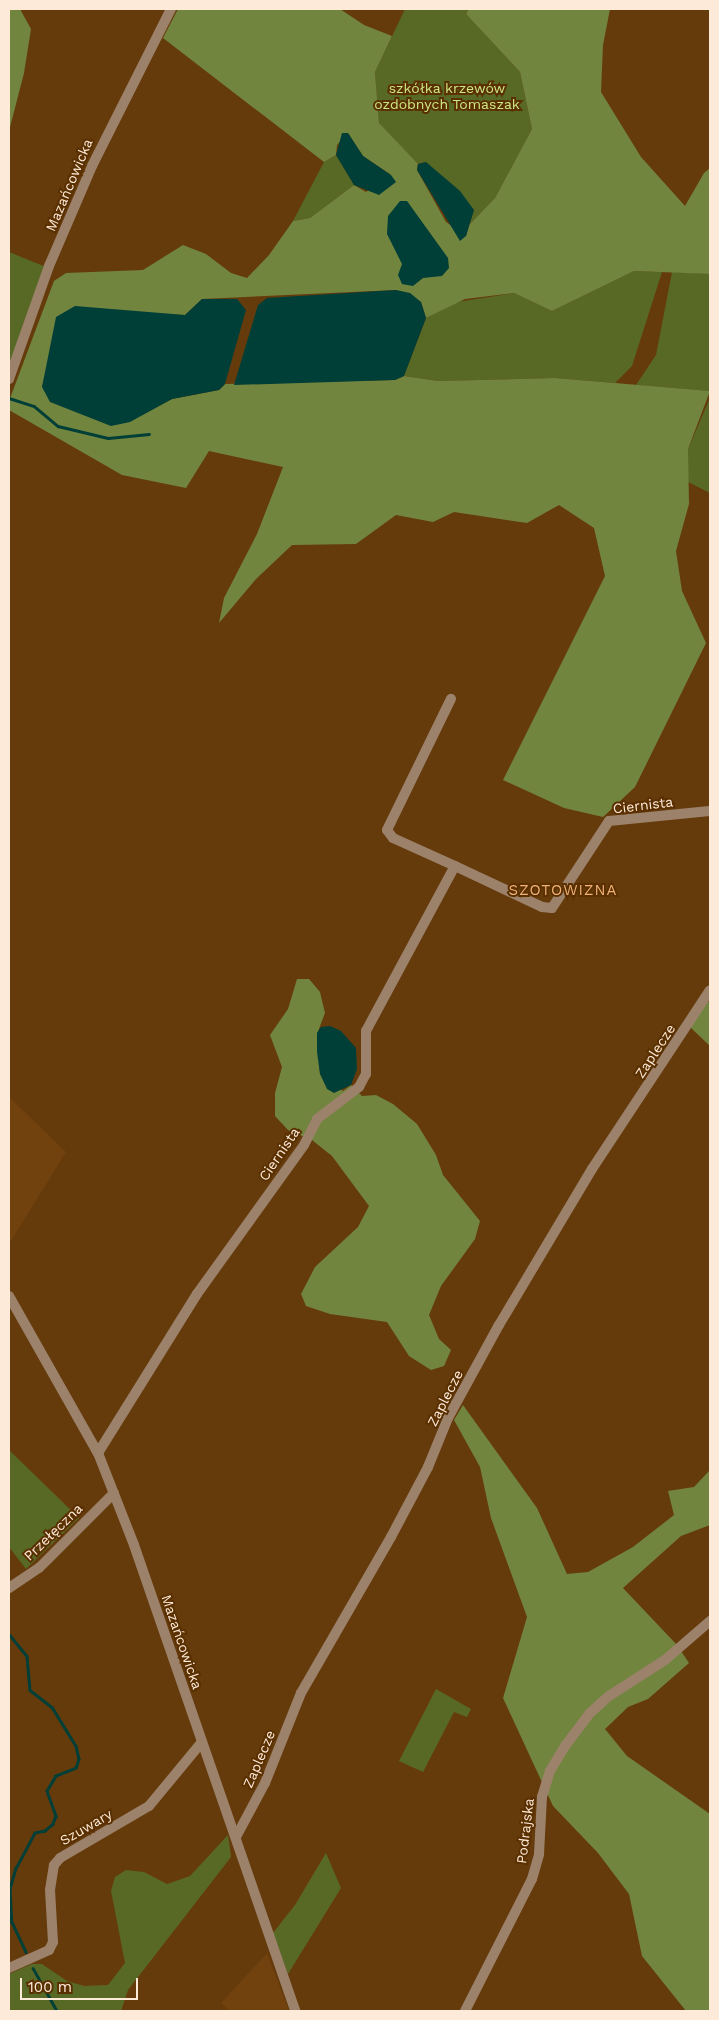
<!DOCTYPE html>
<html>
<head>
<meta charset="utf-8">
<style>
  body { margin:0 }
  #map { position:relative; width:719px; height:2020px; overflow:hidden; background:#653b0c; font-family:"Work Sans",sans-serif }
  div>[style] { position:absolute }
  .built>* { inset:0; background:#72420e }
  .green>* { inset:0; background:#586926 }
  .forest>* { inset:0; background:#72853e }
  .water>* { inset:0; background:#003f37 }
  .stream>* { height:2.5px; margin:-1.25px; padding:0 1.25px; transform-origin:1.25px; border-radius:1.25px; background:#003f37 }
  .minor>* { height:10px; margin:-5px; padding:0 5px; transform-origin:5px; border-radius:5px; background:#9d826b }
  span { translate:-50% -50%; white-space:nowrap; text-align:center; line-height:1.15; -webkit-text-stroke:4px #5a3000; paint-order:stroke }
  .park-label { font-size:14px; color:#cce885 }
  .street-label { font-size:14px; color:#feead9 }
  .neighbourhood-label { font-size:15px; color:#f1b279; letter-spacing:1px }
  .frame { position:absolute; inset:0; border:10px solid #feead9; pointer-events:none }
  .scale { position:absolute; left:20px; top:1978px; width:118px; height:22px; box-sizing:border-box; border:2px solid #feead9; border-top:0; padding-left:6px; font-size:15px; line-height:18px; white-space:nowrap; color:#feead9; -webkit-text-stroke:4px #5a3000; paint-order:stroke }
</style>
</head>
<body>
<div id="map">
  <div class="built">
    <div style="clip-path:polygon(9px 1097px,66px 1152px,9px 1244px)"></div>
    <div style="clip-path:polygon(267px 1953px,289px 2011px,230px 2011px,221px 2003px)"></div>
  </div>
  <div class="green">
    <div style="clip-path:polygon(405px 9px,469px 9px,466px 14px,520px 72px,532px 129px,495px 198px,469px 225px,474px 210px,426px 162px,418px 164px,402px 151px,379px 123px,375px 72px)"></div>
    <div style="clip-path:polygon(336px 155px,354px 185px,310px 218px,293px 221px,324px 162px)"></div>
    <div style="clip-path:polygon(9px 252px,46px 267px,9px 367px)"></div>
    <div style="clip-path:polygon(634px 271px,662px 272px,632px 366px,615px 383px,555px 378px,438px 381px,404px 376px,426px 318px,457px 302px,514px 293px,552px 311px)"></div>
    <div style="clip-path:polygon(672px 272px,710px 274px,710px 391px,636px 385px,656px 355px)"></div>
    <div style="clip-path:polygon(710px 398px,710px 493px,688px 482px,688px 449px)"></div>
    <div style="clip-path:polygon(9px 1450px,79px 1518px,26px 1569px,9px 1547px)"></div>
    <div style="clip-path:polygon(436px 1689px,471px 1709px,467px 1717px,454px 1712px,423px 1772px,399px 1761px)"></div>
    <div style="clip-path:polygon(228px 1835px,231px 1857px,128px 1990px,121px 2011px,9px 2011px,9px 1974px,32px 1964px,42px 1964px,67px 1981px,84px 1986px,108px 1985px,125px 1963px,111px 1891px,115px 1877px,126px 1870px,144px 1872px,167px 1884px,190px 1876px)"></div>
    <div style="clip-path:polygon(326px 1853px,341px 1888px,288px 1974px,273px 1933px,295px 1905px)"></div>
  </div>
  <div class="forest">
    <div style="clip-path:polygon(9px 9px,20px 9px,31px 29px,24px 73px,9px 131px)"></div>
    <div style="clip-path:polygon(178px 9px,340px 9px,364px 25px,392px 36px,375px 72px,379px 123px,418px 164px,417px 170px,446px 222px,466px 236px,469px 225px,495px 198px,532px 129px,520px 72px,466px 14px,469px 9px,610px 9px,603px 45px,601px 92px,641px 157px,685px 206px,704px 173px,710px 168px,710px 274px,634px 271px,552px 311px,514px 293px,465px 299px,426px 318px,421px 302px,396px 290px,202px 299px,185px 315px,156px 314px,50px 354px,42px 387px,130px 421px,172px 399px,219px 390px,225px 384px,395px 380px,404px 376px,438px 381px,555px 378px,710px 391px,688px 449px,689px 504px,676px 551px,682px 591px,706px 643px,635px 787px,603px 817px,564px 808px,503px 780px,605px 576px,594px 528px,559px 505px,527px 523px,454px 512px,433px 522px,396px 515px,356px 544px,292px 545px,256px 579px,219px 623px,224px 598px,257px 534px,283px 467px,209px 451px,186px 488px,122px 475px,9px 410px,9px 401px,54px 281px,66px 273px,143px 270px,183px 245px,206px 254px,231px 273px,247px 278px,269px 255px,293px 221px,310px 218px,354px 185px,366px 192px,391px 175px,363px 156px,348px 133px,337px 145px,336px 155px,324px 162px,163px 38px)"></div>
    <div style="clip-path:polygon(297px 979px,309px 979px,320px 992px,325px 1013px,317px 1034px,320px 1074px,343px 1091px,351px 1085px,362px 1096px,376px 1095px,393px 1104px,417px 1124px,436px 1155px,443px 1175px,480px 1221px,475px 1239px,441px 1286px,429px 1315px,439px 1339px,451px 1350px,444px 1366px,431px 1370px,409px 1356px,387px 1322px,330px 1314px,306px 1306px,301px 1294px,315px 1267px,358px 1227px,369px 1206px,332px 1156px,312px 1140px,288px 1130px,275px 1116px,275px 1093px,282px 1067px,270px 1035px,288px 1009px)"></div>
    <div style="clip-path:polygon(707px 1001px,710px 1003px,710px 1046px,690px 1027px)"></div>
    <div style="clip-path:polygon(463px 1405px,537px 1508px,567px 1574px,588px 1572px,633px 1547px,674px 1515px,668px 1491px,694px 1487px,710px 1470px,710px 1525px,681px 1536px,623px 1588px,677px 1645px,689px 1663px,648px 1699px,628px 1707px,605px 1729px,627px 1756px,710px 1814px,710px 2011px,686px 2011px,642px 1956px,629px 1894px,598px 1853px,553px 1806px,503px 1698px,527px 1617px,491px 1518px,480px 1467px,454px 1420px)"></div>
  </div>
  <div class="water">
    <div style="clip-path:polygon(342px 133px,348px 133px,363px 156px,391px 175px,396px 182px,379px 195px,354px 185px,336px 155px)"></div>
    <div style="clip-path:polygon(426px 162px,460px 191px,474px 210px,466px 236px,460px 241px,417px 170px,418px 164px)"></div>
    <div style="clip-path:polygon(400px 201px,407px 201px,448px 258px,449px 268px,442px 276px,423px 278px,413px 286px,402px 284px,398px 275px,402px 264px,387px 234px,388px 216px)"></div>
    <div style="clip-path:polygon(396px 290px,410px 293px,421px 302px,426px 318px,404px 376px,395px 380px,234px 385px,258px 305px,267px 298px)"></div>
    <div style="clip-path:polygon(202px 299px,237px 299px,246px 310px,225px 384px,219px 390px,172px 399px,130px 422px,111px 426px,50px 402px,42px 387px,56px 317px,75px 306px,185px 315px)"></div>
    <div style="clip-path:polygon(330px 1026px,341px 1031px,356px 1048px,357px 1069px,351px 1085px,334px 1093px,327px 1089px,320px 1074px,317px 1052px,317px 1033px,321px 1027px)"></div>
  </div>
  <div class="stream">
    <div style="left:9px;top:398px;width:26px;rotate:18deg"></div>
    <div style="left:34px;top:406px;width:31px;rotate:40deg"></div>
    <div style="left:58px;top:426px;width:51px;rotate:13.5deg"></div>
    <div style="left:108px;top:438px;width:41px;rotate:-5.6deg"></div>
    <div style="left:9px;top:1634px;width:28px;rotate:51deg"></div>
    <div style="left:27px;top:1656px;width:34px;rotate:85deg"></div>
    <div style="left:30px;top:1690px;width:28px;rotate:38deg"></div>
    <div style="left:52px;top:1707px;width:46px;rotate:58.4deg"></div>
    <div style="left:76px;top:1746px;width:13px;rotate:77deg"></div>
    <div style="left:79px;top:1759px;width:9px;rotate:108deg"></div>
    <div style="left:76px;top:1768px;width:22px;rotate:158deg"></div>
    <div style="left:56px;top:1776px;width:17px;rotate:121deg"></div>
    <div style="left:47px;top:1791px;width:27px;rotate:70deg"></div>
    <div style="left:56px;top:1816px;width:9px;rotate:111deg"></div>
    <div style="left:53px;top:1824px;width:11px;rotate:139deg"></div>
    <div style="left:45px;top:1831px;width:10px;rotate:169deg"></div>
    <div style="left:35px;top:1833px;width:40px;rotate:118deg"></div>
    <div style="left:16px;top:1868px;width:22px;rotate:106deg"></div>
    <div style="left:10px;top:1889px;width:33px;rotate:87deg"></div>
    <div style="left:12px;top:1922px;width:33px;rotate:65deg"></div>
    <div style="left:33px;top:1968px;width:49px;rotate:60.8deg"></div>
  </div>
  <div class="minor">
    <div style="left:9px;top:379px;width:120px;rotate:-70.5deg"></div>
    <div style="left:49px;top:266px;width:109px;rotate:-66.7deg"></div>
    <div style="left:92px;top:166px;width:176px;rotate:-63.3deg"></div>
    <div style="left:455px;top:866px;width:96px;rotate:25.2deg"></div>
    <div style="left:542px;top:907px;width:10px;rotate:6deg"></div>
    <div style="left:552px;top:908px;width:104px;rotate:-56.8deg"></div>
    <div style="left:609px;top:821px;width:101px;rotate:-5.7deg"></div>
    <div style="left:9px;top:1296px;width:180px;rotate:60.5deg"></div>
    <div style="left:98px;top:1453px;width:99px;rotate:68.6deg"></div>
    <div style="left:134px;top:1545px;width:493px;rotate:70.9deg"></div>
    <div style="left:98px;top:1453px;width:187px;rotate:-58.1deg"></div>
    <div style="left:197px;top:1294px;width:183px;rotate:-54.3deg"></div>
    <div style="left:304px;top:1145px;width:29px;rotate:-63deg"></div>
    <div style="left:317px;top:1119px;width:53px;rotate:-37.3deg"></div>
    <div style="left:359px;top:1087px;width:15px;rotate:-62deg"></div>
    <div style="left:366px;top:1074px;width:43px;rotate:-90deg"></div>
    <div style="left:366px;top:1031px;width:187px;rotate:-61.7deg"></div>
    <div style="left:455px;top:866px;width:68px;rotate:-155.7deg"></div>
    <div style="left:393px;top:838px;width:10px;rotate:-127deg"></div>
    <div style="left:387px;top:830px;width:146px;rotate:-64deg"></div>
    <div style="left:9px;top:1588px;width:36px;rotate:-34deg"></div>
    <div style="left:39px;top:1568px;width:106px;rotate:-45deg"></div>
    <div style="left:236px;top:1837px;width:61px;rotate:-61.8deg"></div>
    <div style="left:265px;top:1783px;width:97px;rotate:-68.2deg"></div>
    <div style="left:301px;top:1693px;width:180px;rotate:-60deg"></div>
    <div style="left:391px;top:1537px;width:79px;rotate:-62.1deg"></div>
    <div style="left:428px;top:1467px;width:53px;rotate:-67.8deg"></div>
    <div style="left:448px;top:1418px;width:106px;rotate:-61.3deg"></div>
    <div style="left:499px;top:1325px;width:182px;rotate:-59.2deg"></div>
    <div style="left:592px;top:1169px;width:214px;rotate:-56.6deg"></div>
    <div style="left:9px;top:1968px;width:44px;rotate:-24.2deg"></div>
    <div style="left:49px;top:1950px;width:9px;rotate:-63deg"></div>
    <div style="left:53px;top:1942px;width:52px;rotate:-93.3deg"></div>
    <div style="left:50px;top:1890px;width:25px;rotate:-81deg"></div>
    <div style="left:54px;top:1865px;width:9px;rotate:-49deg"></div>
    <div style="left:60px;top:1858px;width:103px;rotate:-30.3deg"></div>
    <div style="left:149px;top:1806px;width:83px;rotate:-50.4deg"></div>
    <div style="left:465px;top:2011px;width:148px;rotate:-63.1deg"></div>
    <div style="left:532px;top:1879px;width:26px;rotate:-74deg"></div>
    <div style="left:539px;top:1854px;width:57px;rotate:-87deg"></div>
    <div style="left:542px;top:1797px;width:27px;rotate:-73deg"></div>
    <div style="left:550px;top:1771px;width:29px;rotate:-59deg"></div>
    <div style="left:565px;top:1746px;width:41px;rotate:-52.9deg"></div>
    <div style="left:590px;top:1713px;width:25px;rotate:-42deg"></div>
    <div style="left:609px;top:1696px;width:67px;rotate:-32.7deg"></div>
    <div style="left:665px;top:1660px;width:60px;rotate:-40.9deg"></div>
  </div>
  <div class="park-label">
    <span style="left:447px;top:96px">szkółka krzewów<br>ozdobnych Tomaszak</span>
  </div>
  <div class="street-label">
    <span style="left:69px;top:185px;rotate:-67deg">Mazańcowicka</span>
    <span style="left:643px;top:805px;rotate:-7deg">Ciernista</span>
    <span style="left:655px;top:1051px;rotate:-57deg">Zaplecze</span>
    <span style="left:279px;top:1154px;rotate:-56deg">Ciernista</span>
    <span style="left:445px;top:1398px;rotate:-63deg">Zaplecze</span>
    <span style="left:53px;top:1532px;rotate:-44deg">Przełęczna</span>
    <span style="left:182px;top:1642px;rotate:71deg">Mazańcowicka</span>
    <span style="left:259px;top:1759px;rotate:-67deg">Zaplecze</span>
    <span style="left:86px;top:1827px;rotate:-30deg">Szuwary</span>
    <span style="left:525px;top:1831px;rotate:-83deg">Podrajska</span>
  </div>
  <div class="neighbourhood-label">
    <span style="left:563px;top:891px">SZOTOWIZNA</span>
  </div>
  <div class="frame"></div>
  <div class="scale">100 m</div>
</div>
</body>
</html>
